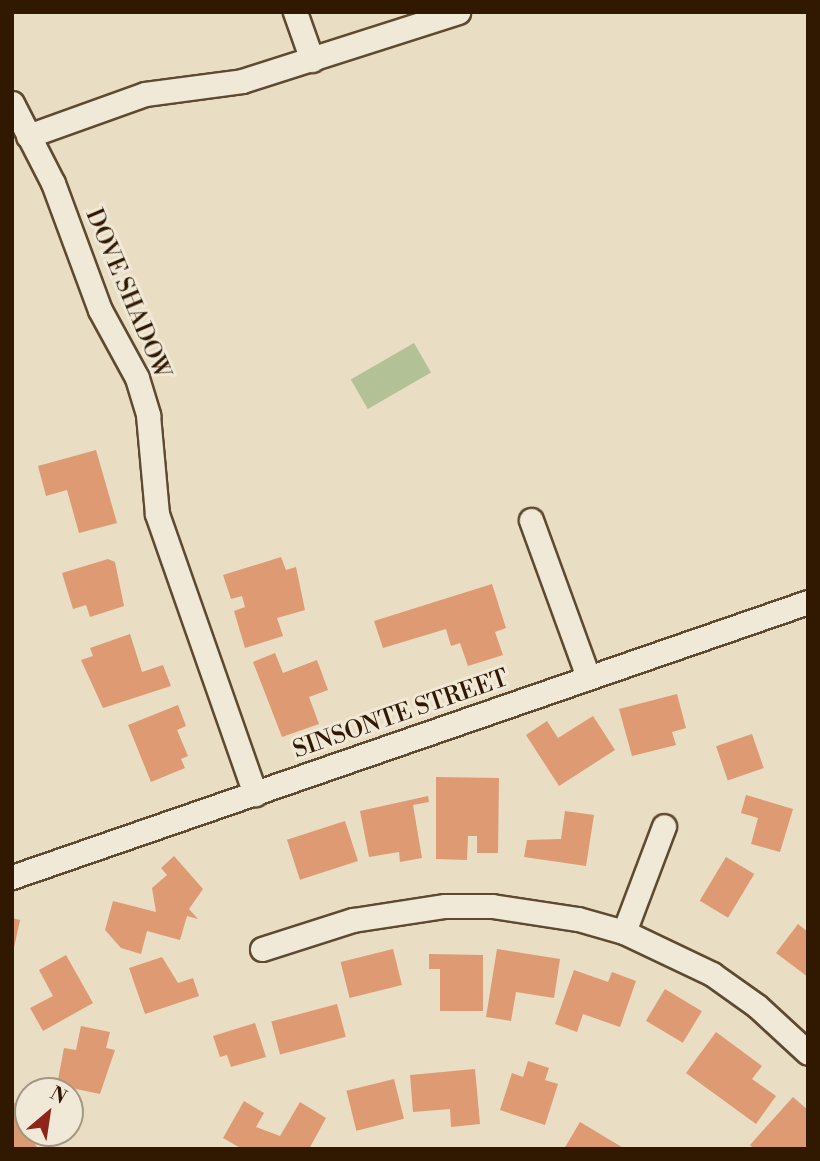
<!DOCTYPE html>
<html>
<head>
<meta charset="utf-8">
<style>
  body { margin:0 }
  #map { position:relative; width:820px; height:1161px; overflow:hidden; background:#e9ddc3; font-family:"Libre Bodoni",serif }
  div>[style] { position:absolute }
  .green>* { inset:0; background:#b3c296; transform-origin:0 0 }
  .building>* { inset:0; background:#dd9a73; transform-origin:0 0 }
  .roads { filter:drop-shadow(2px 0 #5e4a31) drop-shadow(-2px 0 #5e4a31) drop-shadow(0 2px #5e4a31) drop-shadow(0 -2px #5e4a31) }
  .minor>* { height:23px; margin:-11.5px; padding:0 11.5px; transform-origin:11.5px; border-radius:11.5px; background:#f1e9d8 }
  span { translate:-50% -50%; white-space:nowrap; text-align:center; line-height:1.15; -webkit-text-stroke:6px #f1e9d8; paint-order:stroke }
  .street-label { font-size:24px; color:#301900 }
  .frame { position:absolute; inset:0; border:14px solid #301900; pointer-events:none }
  .north { position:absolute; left:14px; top:1077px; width:70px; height:70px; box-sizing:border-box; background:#f1e9d8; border:2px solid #a49682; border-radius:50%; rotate:29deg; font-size:19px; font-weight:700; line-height:28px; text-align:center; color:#301900 }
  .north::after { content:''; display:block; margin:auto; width:24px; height:32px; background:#8f2418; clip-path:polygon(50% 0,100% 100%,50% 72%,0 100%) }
</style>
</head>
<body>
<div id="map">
  <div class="green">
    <div style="left:414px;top:343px;width:34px;height:73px;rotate:60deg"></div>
  </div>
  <div class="building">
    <div style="clip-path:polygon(96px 450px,117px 523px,79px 533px,67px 490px,46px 496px,38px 466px)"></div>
    <div style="clip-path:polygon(281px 557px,286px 570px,296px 567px,305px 610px,277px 618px,283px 636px,245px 648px,234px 611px,245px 607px,242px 596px,231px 599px,223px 575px)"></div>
    <div style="clip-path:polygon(108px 559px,115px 562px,124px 606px,90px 617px,86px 605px,73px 609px,62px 573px)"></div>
    <div style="clip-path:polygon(492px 584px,506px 628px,495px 632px,503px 655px,468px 666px,460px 643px,451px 646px,446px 629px,383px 648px,374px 621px)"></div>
    <div style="clip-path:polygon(130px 634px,142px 672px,163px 665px,171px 686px,103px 708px,81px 660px,93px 656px,90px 648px)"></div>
    <div style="clip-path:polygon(275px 653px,283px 673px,317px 660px,328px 690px,309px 697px,319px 724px,282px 737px,253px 662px)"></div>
    <div style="clip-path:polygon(677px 694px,686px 728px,672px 732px,676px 745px,632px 756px,619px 709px)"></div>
    <div style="clip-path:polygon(178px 705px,186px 726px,177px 730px,188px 756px,181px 759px,185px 768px,151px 782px,128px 725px)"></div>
    <div style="clip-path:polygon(593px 716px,615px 750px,559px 786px,526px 735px,547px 721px,558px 738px)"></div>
    <div style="left:752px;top:734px;width:36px;height:38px;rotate:71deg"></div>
    <div style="clip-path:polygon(436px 777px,499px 778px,498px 853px,477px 853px,477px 836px,468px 836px,467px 860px,436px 859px)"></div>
    <div style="clip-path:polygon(746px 795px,793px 809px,780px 852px,751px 844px,758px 818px,741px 813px)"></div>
    <div style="clip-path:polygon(428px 796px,429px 802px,413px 805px,422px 858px,400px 862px,399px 852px,369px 857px,360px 811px)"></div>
    <div style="clip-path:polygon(565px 811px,594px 815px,586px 866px,524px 857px,527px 840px,561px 839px)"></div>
    <div style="left:345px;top:821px;width:42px;height:61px;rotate:72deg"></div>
    <div style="clip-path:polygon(174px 856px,203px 889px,189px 909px,198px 919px,187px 916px,180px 940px,147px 931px,141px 954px,121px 948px,105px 930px,113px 901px,156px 912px,152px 888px,167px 875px,161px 868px)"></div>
    <div style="left:726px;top:857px;width:33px;height:51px;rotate:31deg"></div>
    <div style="clip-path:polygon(12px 918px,20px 920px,13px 952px,12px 952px)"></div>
    <div style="clip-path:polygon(798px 924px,808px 932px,808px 977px,776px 953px)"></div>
    <div style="left:393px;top:949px;width:37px;height:54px;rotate:76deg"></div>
    <div style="clip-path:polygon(497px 949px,560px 959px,554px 998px,516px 992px,511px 1021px,486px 1017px)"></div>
    <div style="clip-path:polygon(429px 954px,483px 955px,483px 1011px,440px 1011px,440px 969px,429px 969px)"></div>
    <div style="clip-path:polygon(66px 955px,93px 1003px,43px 1031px,30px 1008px,53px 996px,39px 970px)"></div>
    <div style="clip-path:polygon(162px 957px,178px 983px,193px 978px,199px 996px,145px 1014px,129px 968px)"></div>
    <div style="clip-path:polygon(574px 970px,608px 982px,612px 972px,636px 981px,620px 1027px,583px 1014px,577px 1032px,555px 1024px)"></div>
    <div style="left:665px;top:989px;width:43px;height:37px;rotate:31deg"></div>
    <div style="left:337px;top:1004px;width:34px;height:68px;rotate:75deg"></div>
    <div style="clip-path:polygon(255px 1023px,266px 1057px,231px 1067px,227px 1055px,220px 1057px,213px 1036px)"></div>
    <div style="clip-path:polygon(81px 1026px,110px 1032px,106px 1048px,115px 1050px,100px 1094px,57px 1085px,64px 1048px,76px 1050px)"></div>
    <div style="clip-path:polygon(716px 1032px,762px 1066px,752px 1079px,776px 1096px,756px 1124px,686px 1073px)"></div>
    <div style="clip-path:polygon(528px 1061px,549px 1068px,545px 1080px,558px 1084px,545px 1125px,500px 1110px,512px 1073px,523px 1077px)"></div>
    <div style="clip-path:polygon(475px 1069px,480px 1124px,451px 1127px,450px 1109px,413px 1112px,410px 1075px)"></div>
    <div style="left:394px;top:1079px;width:41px;height:49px;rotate:76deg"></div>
    <div style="clip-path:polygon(793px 1097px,808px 1110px,808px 1149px,754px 1149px,750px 1145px)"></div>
    <div style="clip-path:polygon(28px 1098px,28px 1133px,37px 1147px,12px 1149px,12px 1104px)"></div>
    <div style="clip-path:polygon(244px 1101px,264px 1113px,256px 1127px,280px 1136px,300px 1102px,326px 1118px,309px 1149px,242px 1149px,223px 1138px)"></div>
    <div style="clip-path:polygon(580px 1122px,625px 1149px,564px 1149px)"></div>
  </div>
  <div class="roads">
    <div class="minor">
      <div style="left:295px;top:12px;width:51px;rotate:70.5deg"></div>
      <div style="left:12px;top:103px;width:90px;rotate:62.9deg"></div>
      <div style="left:53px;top:183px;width:135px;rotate:69.7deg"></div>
      <div style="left:100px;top:310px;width:77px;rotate:61.4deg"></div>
      <div style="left:137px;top:378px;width:39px;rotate:73deg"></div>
      <div style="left:148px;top:415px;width:99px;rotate:84.8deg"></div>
      <div style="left:157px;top:514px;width:297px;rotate:70.7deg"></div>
      <div style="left:28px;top:136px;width:124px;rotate:-19.7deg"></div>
      <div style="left:145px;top:94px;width:98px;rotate:-7.6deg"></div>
      <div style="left:242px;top:81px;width:227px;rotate:-17.7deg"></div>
      <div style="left:531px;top:520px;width:167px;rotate:70deg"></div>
      <div style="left:12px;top:877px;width:842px;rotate:-19.06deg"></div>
      <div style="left:624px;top:932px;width:113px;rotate:-69.3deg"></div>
      <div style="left:262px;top:949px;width:96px;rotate:-17.7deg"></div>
      <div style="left:353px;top:920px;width:93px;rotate:-8.7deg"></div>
      <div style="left:445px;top:906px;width:47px"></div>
      <div style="left:492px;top:906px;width:87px;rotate:8.6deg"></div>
      <div style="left:578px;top:919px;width:48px;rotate:15.8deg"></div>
      <div style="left:624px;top:932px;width:98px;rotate:25.5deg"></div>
      <div style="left:712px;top:974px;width:55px;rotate:35.4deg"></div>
      <div style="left:757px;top:1006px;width:69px;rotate:42.7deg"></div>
    </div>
  </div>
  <div class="street-label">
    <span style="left:127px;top:294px;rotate:67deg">DOVE SHADOW</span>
    <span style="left:401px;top:715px;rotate:-19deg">SINSONTE STREET</span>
  </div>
  <div class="frame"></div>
  <div class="north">N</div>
</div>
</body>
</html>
